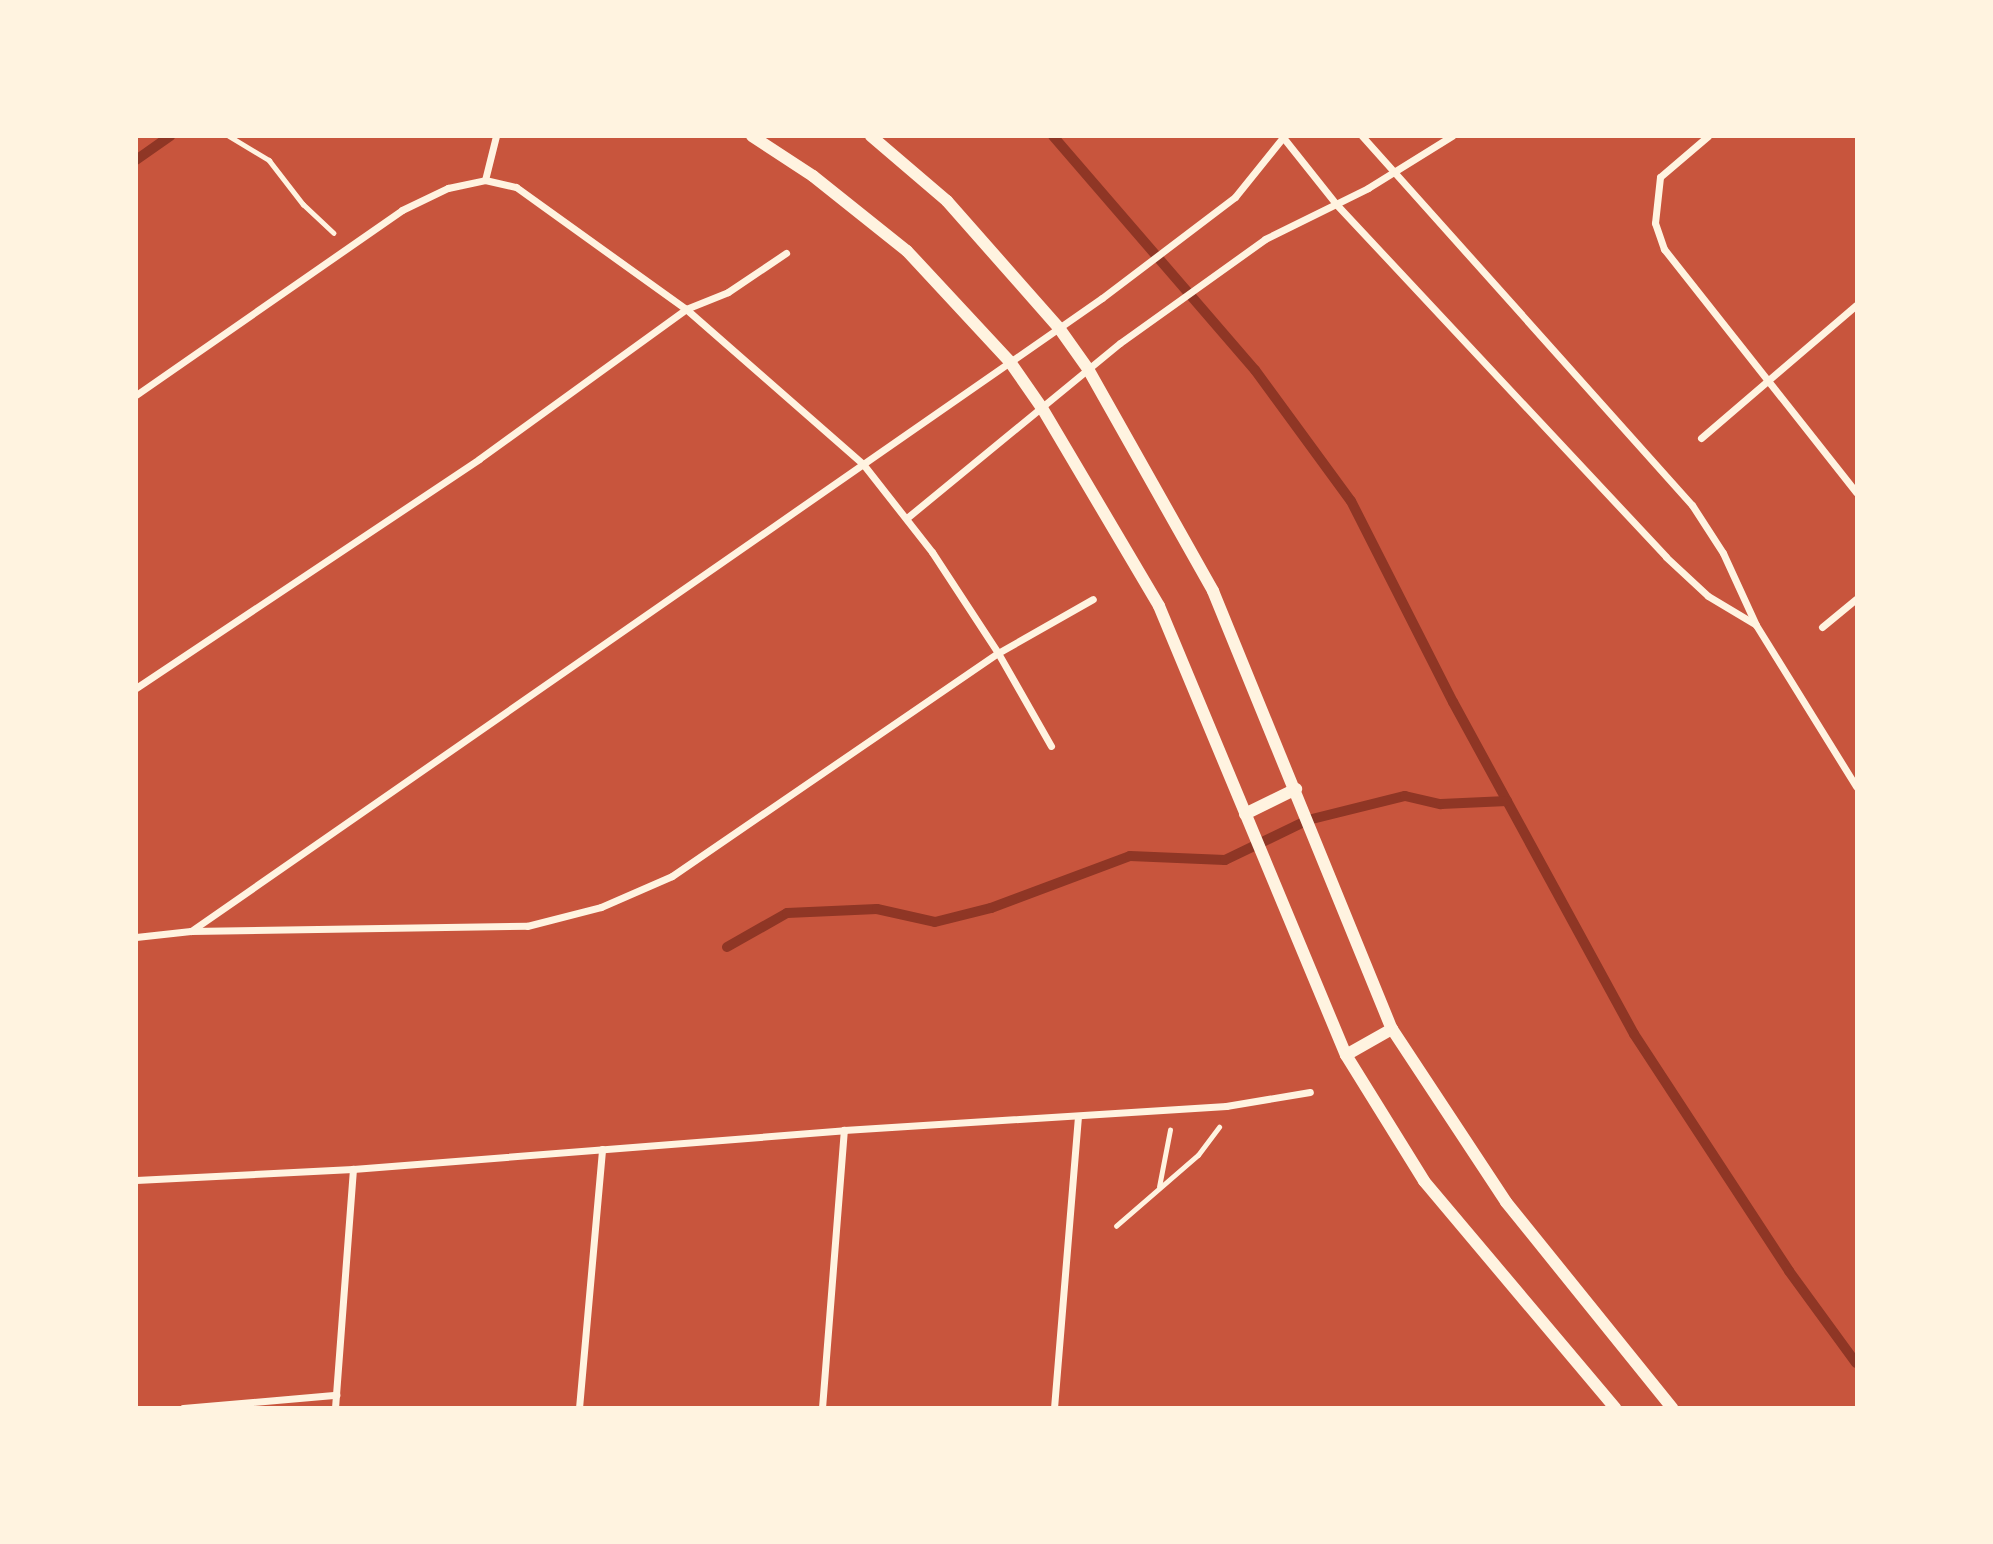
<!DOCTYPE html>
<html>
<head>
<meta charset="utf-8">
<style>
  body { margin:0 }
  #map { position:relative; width:1993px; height:1544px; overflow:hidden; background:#c8553d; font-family:Signika,sans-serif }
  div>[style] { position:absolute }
  .stream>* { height:10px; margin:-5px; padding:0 5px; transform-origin:5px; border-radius:5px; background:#8f3625 }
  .path>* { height:4.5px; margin:-2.25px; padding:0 2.25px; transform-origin:2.25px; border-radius:2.25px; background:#fff3e0 }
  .minor>* { height:7px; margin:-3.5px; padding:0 3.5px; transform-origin:3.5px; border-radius:3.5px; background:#fff3e0 }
  .tertiary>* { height:12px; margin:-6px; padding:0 6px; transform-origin:6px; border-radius:6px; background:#fff3e0 }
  span { translate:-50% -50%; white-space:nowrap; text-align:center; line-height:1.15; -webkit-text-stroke:7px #fff3e0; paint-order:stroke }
  .frame { position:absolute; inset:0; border:138px solid #fff3e0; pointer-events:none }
</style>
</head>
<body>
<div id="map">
  <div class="stream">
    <div style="left:1053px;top:136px;width:309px;rotate:49.2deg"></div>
    <div style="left:1255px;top:370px;width:162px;rotate:53.8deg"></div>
    <div style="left:1351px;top:501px;width:225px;rotate:63.1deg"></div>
    <div style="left:1453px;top:702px;width:378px;rotate:61.4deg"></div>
    <div style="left:1634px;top:1034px;width:283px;rotate:56.8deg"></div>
    <div style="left:1789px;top:1271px;width:114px;rotate:53.9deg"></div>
    <div style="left:136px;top:160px;width:42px;rotate:-35.2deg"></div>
    <div style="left:727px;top:947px;width:69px;rotate:-29.5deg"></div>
    <div style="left:787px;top:913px;width:90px;rotate:-2.5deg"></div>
    <div style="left:877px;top:909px;width:59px;rotate:12.6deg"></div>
    <div style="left:935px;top:922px;width:58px;rotate:-14deg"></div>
    <div style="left:991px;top:908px;width:148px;rotate:-20.5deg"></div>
    <div style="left:1130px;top:856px;width:95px;rotate:2.4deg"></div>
    <div style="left:1225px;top:860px;width:92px;rotate:-25.7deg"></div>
    <div style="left:1308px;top:820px;width:100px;rotate:-13.9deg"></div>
    <div style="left:1405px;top:796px;width:37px;rotate:13deg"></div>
    <div style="left:1441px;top:804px;width:66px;rotate:-2.6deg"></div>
  </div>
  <div class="path">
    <div style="left:229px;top:136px;width:47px;rotate:31deg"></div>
    <div style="left:269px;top:160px;width:56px;rotate:52.3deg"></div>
    <div style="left:303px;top:204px;width:42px;rotate:43.1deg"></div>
    <div style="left:1159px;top:1187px;width:58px;rotate:-79.1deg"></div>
    <div style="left:1116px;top:1226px;width:108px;rotate:-40.9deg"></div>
    <div style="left:1198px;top:1155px;width:35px;rotate:-53deg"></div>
  </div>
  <div class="minor">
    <div style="left:1282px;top:136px;width:87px;rotate:51.5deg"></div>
    <div style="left:1336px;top:204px;width:483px;rotate:46.9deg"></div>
    <div style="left:1666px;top:557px;width:57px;rotate:42.9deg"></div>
    <div style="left:1708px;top:596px;width:55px;rotate:30.8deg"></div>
    <div style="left:1362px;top:136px;width:495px;rotate:48.2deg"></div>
    <div style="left:1692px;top:505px;width:57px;rotate:57.1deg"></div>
    <div style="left:1723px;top:553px;width:79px;rotate:65.4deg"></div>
    <div style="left:1756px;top:625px;width:190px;rotate:58.2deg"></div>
    <div style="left:1708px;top:136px;width:63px;rotate:139.5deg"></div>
    <div style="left:1660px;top:177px;width:46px;rotate:96.2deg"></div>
    <div style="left:1655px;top:223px;width:28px;rotate:71deg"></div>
    <div style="left:1664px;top:249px;width:310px;rotate:51.7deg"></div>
    <div style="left:485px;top:180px;width:45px;rotate:-76deg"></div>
    <div style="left:136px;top:395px;width:324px;rotate:-34.8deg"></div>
    <div style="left:402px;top:210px;width:51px;rotate:-25.6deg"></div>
    <div style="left:448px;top:188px;width:38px;rotate:-12deg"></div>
    <div style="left:485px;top:180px;width:32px;rotate:13deg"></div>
    <div style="left:516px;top:187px;width:209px;rotate:35.7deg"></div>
    <div style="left:686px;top:309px;width:235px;rotate:41.2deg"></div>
    <div style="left:863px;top:464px;width:112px;rotate:51.9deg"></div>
    <div style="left:932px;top:552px;width:121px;rotate:56.8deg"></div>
    <div style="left:998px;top:653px;width:107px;rotate:60.3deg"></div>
    <div style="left:1701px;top:438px;width:204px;rotate:-40.6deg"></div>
    <div style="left:908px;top:517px;width:274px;rotate:-39.4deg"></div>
    <div style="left:1120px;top:343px;width:178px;rotate:-35.6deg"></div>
    <div style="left:1265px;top:239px;width:115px;rotate:-26.3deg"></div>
    <div style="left:1368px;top:188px;width:99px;rotate:-31.8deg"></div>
    <div style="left:1822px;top:627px;width:44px;rotate:-39.5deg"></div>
    <div style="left:136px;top:688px;width:412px;rotate:-33.7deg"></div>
    <div style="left:479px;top:459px;width:256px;rotate:-35.9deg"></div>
    <div style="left:686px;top:309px;width:45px;rotate:-22deg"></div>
    <div style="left:728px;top:292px;width:70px;rotate:-33.9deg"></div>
    <div style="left:191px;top:931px;width:1109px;rotate:-34.79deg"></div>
    <div style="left:1102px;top:298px;width:167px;rotate:-37.2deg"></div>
    <div style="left:1235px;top:197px;width:78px;rotate:-51.2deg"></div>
    <div style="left:136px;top:937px;width:55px;rotate:-6.2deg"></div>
    <div style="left:191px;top:931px;width:336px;rotate:-0.9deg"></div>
    <div style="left:527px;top:926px;width:76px;rotate:-14.4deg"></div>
    <div style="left:601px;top:907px;width:77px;rotate:-23.6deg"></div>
    <div style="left:672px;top:876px;width:395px;rotate:-34.4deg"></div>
    <div style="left:998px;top:653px;width:109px;rotate:-29.6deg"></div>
    <div style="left:136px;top:1180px;width:217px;rotate:-2.9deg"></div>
    <div style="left:353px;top:1169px;width:493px;rotate:-4.5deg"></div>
    <div style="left:844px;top:1130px;width:383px;rotate:-3.6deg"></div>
    <div style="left:1226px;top:1106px;width:85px;rotate:-9.5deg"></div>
    <div style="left:183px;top:1408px;width:154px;rotate:-4.9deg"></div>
    <div style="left:335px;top:1408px;width:240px;rotate:-85.7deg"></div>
    <div style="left:579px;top:1408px;width:260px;rotate:-84.9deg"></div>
    <div style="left:822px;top:1408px;width:279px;rotate:-85.5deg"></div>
    <div style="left:1054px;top:1408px;width:293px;rotate:-85.3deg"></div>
  </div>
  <div class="tertiary">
    <div style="left:752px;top:136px;width:73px;rotate:33.3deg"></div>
    <div style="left:813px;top:176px;width:120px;rotate:38.6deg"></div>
    <div style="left:907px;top:251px;width:151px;rotate:47.1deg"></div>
    <div style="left:1010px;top:362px;width:56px;rotate:55.2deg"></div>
    <div style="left:1042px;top:408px;width:230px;rotate:59.4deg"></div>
    <div style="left:1159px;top:606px;width:486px;rotate:67.4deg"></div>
    <div style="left:1346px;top:1055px;width:148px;rotate:58.2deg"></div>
    <div style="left:1424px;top:1181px;width:297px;rotate:49.9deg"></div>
    <div style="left:871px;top:136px;width:100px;rotate:40.5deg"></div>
    <div style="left:947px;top:201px;width:169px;rotate:48.6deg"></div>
    <div style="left:1059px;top:328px;width:50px;rotate:54.7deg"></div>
    <div style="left:1088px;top:369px;width:255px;rotate:60.6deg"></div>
    <div style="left:1213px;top:591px;width:473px;rotate:67.8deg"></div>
    <div style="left:1392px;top:1029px;width:207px;rotate:56.6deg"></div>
    <div style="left:1506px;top:1202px;width:265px;rotate:51.1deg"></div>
    <div style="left:1245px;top:814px;width:57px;rotate:-26.1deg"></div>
    <div style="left:1346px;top:1055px;width:53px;rotate:-29.5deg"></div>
  </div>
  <div class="frame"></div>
</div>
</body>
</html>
